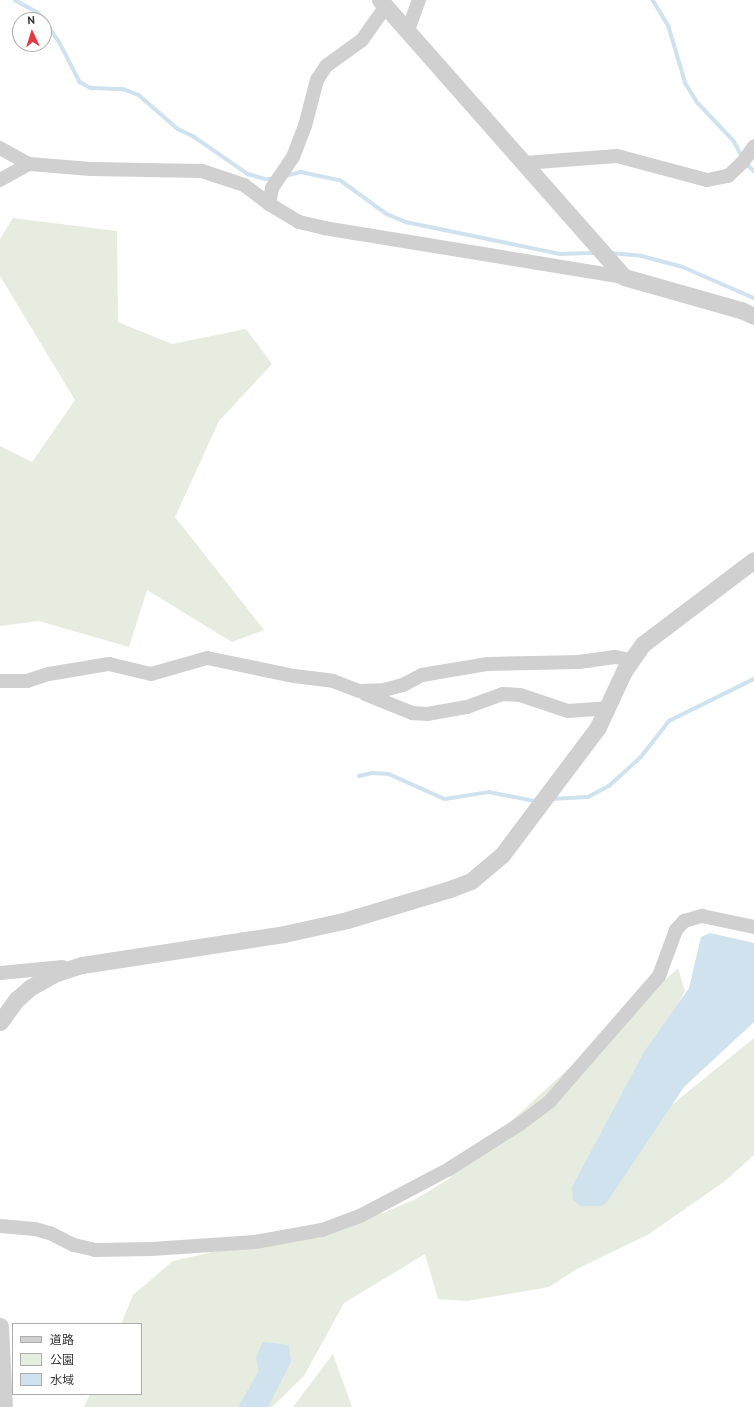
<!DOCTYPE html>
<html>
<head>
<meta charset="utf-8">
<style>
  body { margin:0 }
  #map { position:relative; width:754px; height:1407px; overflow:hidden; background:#fff; font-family:Overpass,"Noto Sans JP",sans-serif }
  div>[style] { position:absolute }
  .green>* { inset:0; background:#e6ecdf }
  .water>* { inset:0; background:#cfe2ee }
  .stream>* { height:3.5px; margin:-1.75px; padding:0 1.75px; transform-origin:1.75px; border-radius:1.75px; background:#cfe2ee }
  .minor>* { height:14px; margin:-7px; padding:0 7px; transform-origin:7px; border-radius:7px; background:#d0d0d0 }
  .tertiary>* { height:17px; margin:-8.5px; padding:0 8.5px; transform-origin:8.5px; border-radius:8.5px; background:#d0d0d0 }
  span { translate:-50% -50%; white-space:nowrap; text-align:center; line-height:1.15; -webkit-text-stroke:4px #fff; paint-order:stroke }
  .legend { position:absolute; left:12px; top:1323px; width:130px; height:72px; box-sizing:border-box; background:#fff; border:1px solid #adadad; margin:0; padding:5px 7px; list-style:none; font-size:12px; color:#333 }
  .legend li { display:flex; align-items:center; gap:8px; height:20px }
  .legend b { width:20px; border:1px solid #adadad }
  .north { position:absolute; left:12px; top:12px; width:40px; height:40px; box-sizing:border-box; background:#fff; border:1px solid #adadad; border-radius:50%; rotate:356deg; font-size:11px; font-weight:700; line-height:16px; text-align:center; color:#333 }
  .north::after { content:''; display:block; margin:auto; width:14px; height:18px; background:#e63946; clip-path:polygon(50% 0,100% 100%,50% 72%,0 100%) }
</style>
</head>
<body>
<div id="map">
  <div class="green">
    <div style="clip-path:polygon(13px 218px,117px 231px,118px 322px,172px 344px,246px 329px,272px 364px,219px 421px,175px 517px,264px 630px,232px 642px,147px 590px,129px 647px,39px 621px,0 626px,0 446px,32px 462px,75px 400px,0 276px,0 239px)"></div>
    <div style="clip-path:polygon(678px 968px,685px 991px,587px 1174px,754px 1038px,754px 1155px,725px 1181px,649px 1234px,577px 1269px,549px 1287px,467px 1301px,438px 1299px,425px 1254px,344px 1303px,304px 1376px,272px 1407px,84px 1407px,90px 1394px,141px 1394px,141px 1324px,121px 1324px,133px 1295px,173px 1261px,383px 1213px,416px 1199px,447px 1180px)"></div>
    <div style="clip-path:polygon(333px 1354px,352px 1407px,293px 1407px)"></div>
  </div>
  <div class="water">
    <div style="clip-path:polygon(710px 933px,754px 943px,754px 1022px,684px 1087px,607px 1202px,602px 1206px,581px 1206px,573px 1200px,572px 1187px,644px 1052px,689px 988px,701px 937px)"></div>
    <div style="clip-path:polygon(263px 1342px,289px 1345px,291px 1362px,268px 1407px,238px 1407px,259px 1371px,256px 1357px)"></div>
  </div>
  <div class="stream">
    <div style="left:15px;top:0;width:25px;rotate:29deg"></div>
    <div style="left:37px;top:12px;width:11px;rotate:49deg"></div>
    <div style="left:653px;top:0;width:31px;rotate:59deg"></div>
    <div style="left:669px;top:27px;width:59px;rotate:73.4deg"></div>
    <div style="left:686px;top:84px;width:22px;rotate:58deg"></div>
    <div style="left:698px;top:103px;width:52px;rotate:46.5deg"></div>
    <div style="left:734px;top:141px;width:17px;rotate:62deg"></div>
    <div style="left:44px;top:20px;width:28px;rotate:55deg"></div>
    <div style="left:60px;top:43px;width:44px;rotate:62.9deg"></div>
    <div style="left:80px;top:82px;width:13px;rotate:29deg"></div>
    <div style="left:91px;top:88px;width:32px;rotate:2deg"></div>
    <div style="left:123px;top:89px;width:17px;rotate:21deg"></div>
    <div style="left:139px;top:95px;width:52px;rotate:41.1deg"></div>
    <div style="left:178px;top:129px;width:17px;rotate:25deg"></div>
    <div style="left:193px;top:136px;width:67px;rotate:34.6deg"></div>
    <div style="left:248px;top:174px;width:18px;rotate:16deg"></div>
    <div style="left:265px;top:179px;width:9px"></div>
    <div style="left:746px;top:163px;width:11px;rotate:45deg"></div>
    <div style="left:285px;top:176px;width:16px;rotate:-14deg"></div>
    <div style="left:301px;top:172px;width:40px;rotate:12deg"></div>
    <div style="left:340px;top:180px;width:58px;rotate:35.9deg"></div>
    <div style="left:387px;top:214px;width:21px;rotate:23deg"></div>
    <div style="left:406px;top:222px;width:157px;rotate:11.7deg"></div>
    <div style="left:560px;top:254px;width:36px;rotate:-2deg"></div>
    <div style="left:610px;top:253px;width:32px;rotate:5deg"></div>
    <div style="left:642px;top:256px;width:42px;rotate:15deg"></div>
    <div style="left:683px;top:267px;width:77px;rotate:23.6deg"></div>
    <div style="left:359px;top:776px;width:13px;rotate:-13deg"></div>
    <div style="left:372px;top:773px;width:17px;rotate:3deg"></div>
    <div style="left:389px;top:774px;width:61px;rotate:24.1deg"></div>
    <div style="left:445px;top:799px;width:45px;rotate:-9deg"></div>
    <div style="left:489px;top:792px;width:47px;rotate:11.1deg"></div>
    <div style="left:551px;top:799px;width:37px;rotate:-3deg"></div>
    <div style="left:588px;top:797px;width:24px;rotate:-28deg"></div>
    <div style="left:609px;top:786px;width:43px;rotate:-42.2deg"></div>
    <div style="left:641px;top:757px;width:46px;rotate:-52.1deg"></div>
    <div style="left:669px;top:721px;width:95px;rotate:-26.3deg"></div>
  </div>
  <div class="minor">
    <div style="left:408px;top:30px;width:32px;rotate:-70deg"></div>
    <div style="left:0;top:148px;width:33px;rotate:29deg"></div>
    <div style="left:29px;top:164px;width:62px;rotate:4.6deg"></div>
    <div style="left:91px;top:169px;width:111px;rotate:1deg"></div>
    <div style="left:202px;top:171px;width:44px;rotate:18.4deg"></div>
    <div style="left:244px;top:185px;width:31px;rotate:37deg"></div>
    <div style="left:269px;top:204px;width:35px;rotate:31deg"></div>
    <div style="left:299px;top:222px;width:26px;rotate:13deg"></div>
    <div style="left:324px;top:228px;width:304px;rotate:9.3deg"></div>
    <div style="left:524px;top:163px;width:93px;rotate:-4.3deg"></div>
    <div style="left:617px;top:156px;width:93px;rotate:14.9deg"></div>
    <div style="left:707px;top:180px;width:21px;rotate:-11deg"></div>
    <div style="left:728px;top:176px;width:21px;rotate:-43deg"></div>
    <div style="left:743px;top:162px;width:19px;rotate:-55deg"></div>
    <div style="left:0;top:180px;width:33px;rotate:-29deg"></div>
    <div style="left:269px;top:204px;width:16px;rotate:-79deg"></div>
    <div style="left:272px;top:188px;width:37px;rotate:-56deg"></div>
    <div style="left:293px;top:157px;width:33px;rotate:-69deg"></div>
    <div style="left:305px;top:126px;width:48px;rotate:-75.4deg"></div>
    <div style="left:317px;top:80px;width:17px;rotate:-57deg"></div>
    <div style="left:326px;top:66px;width:44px;rotate:-35.8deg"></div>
    <div style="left:362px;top:40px;width:42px;rotate:-54.8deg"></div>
    <div style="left:0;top:681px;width:27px"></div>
    <div style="left:27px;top:681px;width:23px;rotate:-18deg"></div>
    <div style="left:49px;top:674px;width:61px;rotate:-9.5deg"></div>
    <div style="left:109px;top:664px;width:43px;rotate:13.4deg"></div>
    <div style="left:151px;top:674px;width:58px;rotate:-15.9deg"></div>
    <div style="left:207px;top:658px;width:89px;rotate:11.7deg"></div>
    <div style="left:294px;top:676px;width:39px;rotate:7deg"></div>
    <div style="left:333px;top:681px;width:28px;rotate:21deg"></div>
    <div style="left:359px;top:691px;width:25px;rotate:-2deg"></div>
    <div style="left:384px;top:690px;width:20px;rotate:-15deg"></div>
    <div style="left:403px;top:685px;width:21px;rotate:-28deg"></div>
    <div style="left:422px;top:675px;width:67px;rotate:-9.5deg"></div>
    <div style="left:488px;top:664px;width:91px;rotate:-1.3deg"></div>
    <div style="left:579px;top:662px;width:36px;rotate:-8deg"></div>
    <div style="left:615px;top:657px;width:15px;rotate:11deg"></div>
    <div style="left:365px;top:694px;width:51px;rotate:22deg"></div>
    <div style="left:412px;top:713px;width:15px;rotate:4deg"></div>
    <div style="left:427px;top:714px;width:41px;rotate:-9.9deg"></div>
    <div style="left:467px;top:707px;width:38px;rotate:-20deg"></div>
    <div style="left:503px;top:694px;width:17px;rotate:3deg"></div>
    <div style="left:520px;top:695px;width:51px;rotate:18.4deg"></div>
    <div style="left:568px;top:711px;width:39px;rotate:-4deg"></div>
    <div style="left:0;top:973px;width:63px;rotate:-5.4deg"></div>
    <div style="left:0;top:1226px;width:35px;rotate:5deg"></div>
    <div style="left:35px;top:1229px;width:16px;rotate:15deg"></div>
    <div style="left:50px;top:1233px;width:27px;rotate:27deg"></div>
    <div style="left:74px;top:1245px;width:22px;rotate:13deg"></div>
    <div style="left:95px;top:1250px;width:57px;rotate:-1deg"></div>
    <div style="left:152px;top:1249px;width:103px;rotate:-3.9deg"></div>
    <div style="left:255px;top:1242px;width:68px;rotate:-10.2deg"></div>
    <div style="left:322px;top:1230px;width:40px;rotate:-20.2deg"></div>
    <div style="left:360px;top:1216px;width:101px;rotate:-27.8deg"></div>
    <div style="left:449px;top:1169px;width:84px;rotate:-32.4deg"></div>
    <div style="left:520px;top:1124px;width:38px;rotate:-37deg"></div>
    <div style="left:550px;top:1101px;width:166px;rotate:-48.9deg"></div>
    <div style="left:659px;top:976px;width:49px;rotate:-69.7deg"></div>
    <div style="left:676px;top:930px;width:12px;rotate:-48deg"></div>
    <div style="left:684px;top:921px;width:19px;rotate:-16deg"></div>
    <div style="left:702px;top:916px;width:53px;rotate:11.9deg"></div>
  </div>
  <div class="tertiary">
    <div style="left:380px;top:0;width:369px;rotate:48.6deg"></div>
    <div style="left:624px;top:277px;width:122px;rotate:15.8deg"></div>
    <div style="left:741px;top:310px;width:14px;rotate:25deg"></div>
    <div style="left:0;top:1022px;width:29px;rotate:-54deg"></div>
    <div style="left:17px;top:999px;width:18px;rotate:-41deg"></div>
    <div style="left:31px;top:987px;width:26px;rotate:-29deg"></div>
    <div style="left:54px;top:974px;width:29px;rotate:-18deg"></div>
    <div style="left:82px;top:965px;width:204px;rotate:-8.7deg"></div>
    <div style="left:284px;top:934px;width:65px;rotate:-12.5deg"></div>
    <div style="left:347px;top:920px;width:108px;rotate:-16.8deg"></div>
    <div style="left:450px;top:889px;width:22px;rotate:-21deg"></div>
    <div style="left:471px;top:881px;width:40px;rotate:-40deg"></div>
    <div style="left:502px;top:855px;width:160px;rotate:-53.1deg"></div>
    <div style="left:598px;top:727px;width:62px;rotate:-65.1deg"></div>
    <div style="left:624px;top:671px;width:33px;rotate:-55deg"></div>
    <div style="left:643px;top:644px;width:139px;rotate:-37.1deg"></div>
    <div style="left:0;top:1326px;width:81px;rotate:87.2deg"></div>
  </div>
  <ul class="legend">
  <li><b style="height:5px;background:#d0d0d0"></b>道路</li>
  <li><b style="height:11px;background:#e6ecdf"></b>公園</li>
  <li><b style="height:11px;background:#cfe2ee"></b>水域</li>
  </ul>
  <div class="north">N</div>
</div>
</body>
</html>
